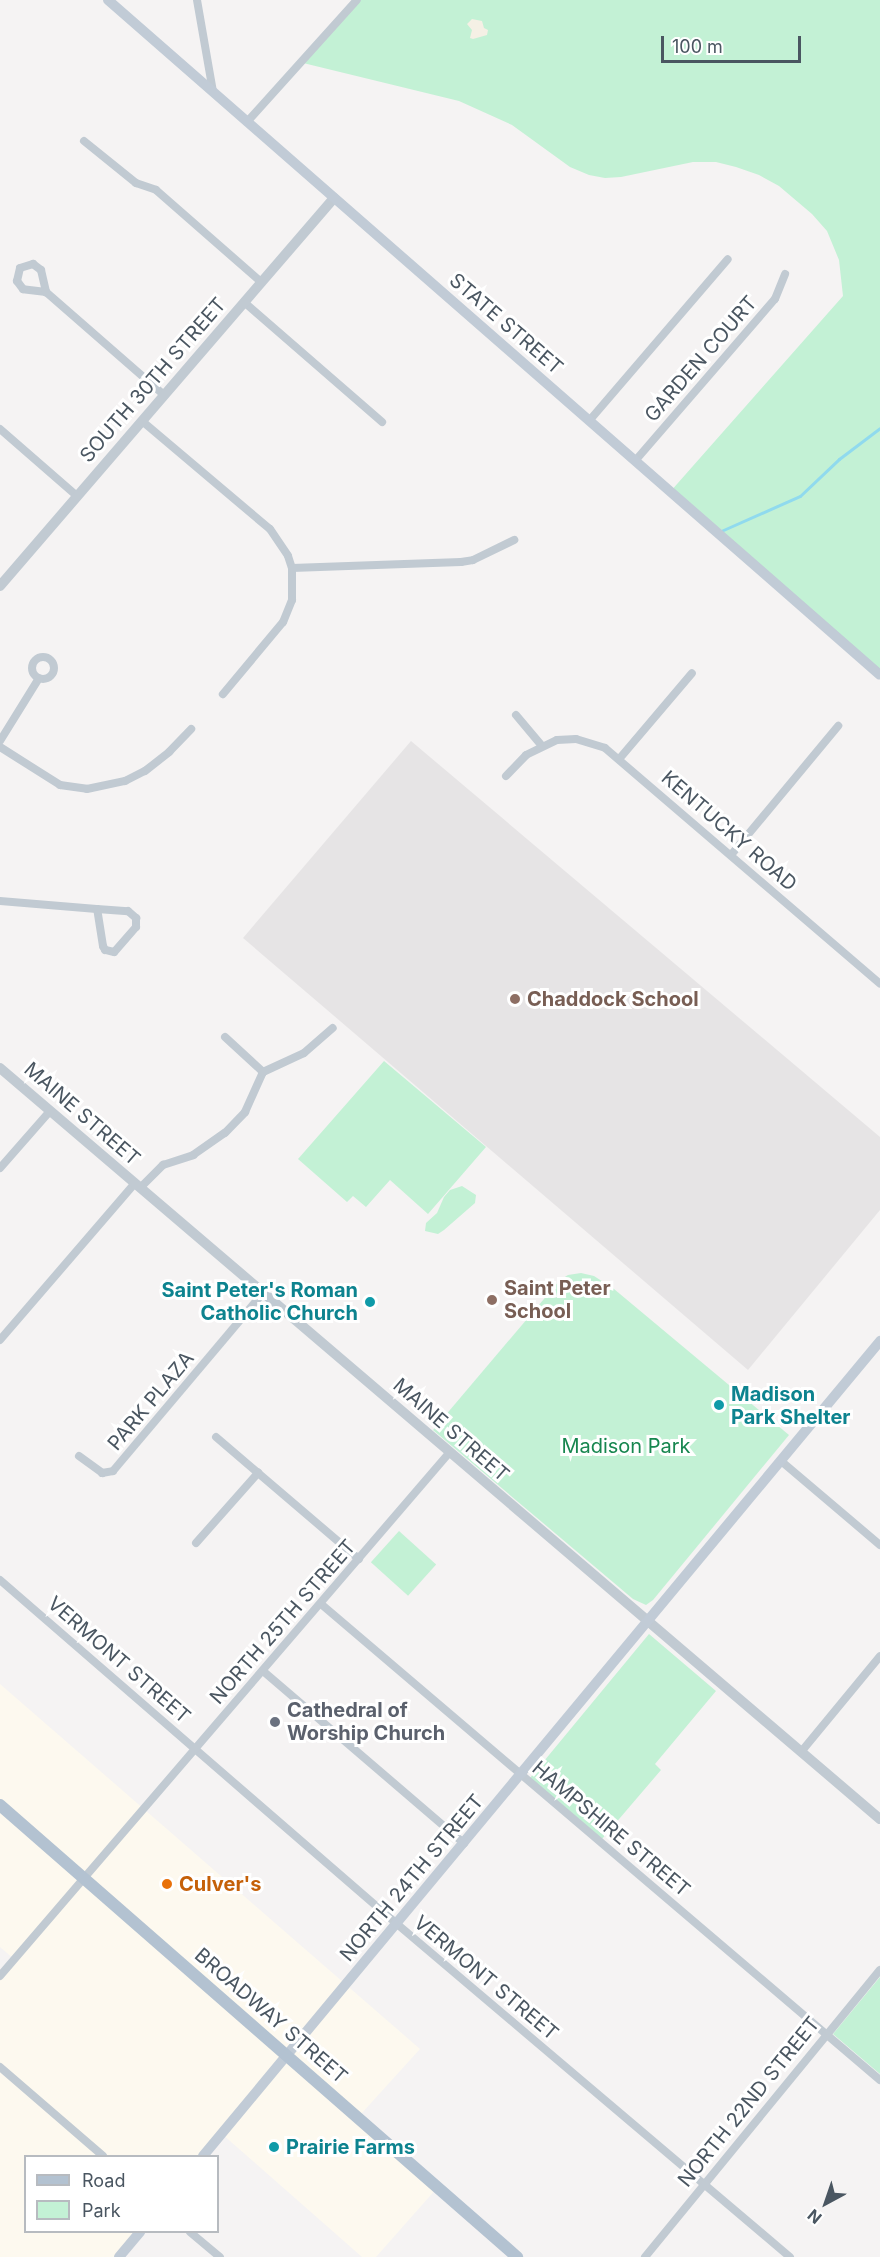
<!DOCTYPE html>
<html>
<head>
<meta charset="utf-8">
<style>
  body { margin:0 }
  #map { position:relative; width:880px; height:2257px; overflow:hidden; background:#f5f3f3; font-family:Inter,sans-serif }
  div>[style] { position:absolute }
  .commercial>* { inset:0; background:#fdf9ef }
  .education>* { inset:0; background:#e6e4e5 }
  .green>* { inset:0; background:#c3f1d5; transform-origin:0 0 }
  .sand>* { inset:0; background:#f5f0e5 }
  .stream>* { height:3px; margin:-1.5px; padding:0 1.5px; transform-origin:1.5px; border-radius:1.5px; background:#90daee }
  .minor>* { height:8px; margin:-4px; padding:0 4px; transform-origin:4px; border-radius:4px; background:#c1cad2 }
  .minor>.ring { margin:-4px; padding:0; box-sizing:content-box; background:none; border:8px solid #c1cad2; border-radius:50% }
  .tertiary>* { height:10px; margin:-5px; padding:0 5px; transform-origin:5px; border-radius:5px; background:#c1cad2 }
  .secondary>* { height:10px; margin:-5px; padding:0 5px; transform-origin:5px; border-radius:5px; background:#c1cbd6 }
  .primary>* { height:12px; margin:-6px; padding:0 6px; transform-origin:6px; border-radius:6px; background:#b3c2d1 }
  .dots>* { width:16px; height:16px; translate:-50% -50%; box-sizing:border-box; border:3px solid #fff; border-radius:50% }
  span { translate:-50% -50%; white-space:nowrap; text-align:center; line-height:1.15; -webkit-text-stroke:6px #fff; paint-order:stroke }
  .street-label { font-size:20px; color:#4a5661 }
  .education-label { font-size:20px; color:#785e54; font-weight:700 }
  .left { translate:0 -50%; text-align:left }
  .culture-label { font-size:20px; color:#0d838f; font-weight:700 }
  .right { translate:-100% -50%; text-align:right }
  .park-label { font-size:20px; color:#17864f }
  .worship-label { font-size:20px; color:#5b616d; font-weight:700 }
  .food-label { font-size:20px; color:#c56008; font-weight:700 }
  .legend { position:absolute; left:24px; top:2155px; width:195px; height:78px; box-sizing:border-box; background:#fff; border:2px solid #b7bbc0; margin:0; padding:8px 10px; list-style:none; font-size:18px; color:#4a5661 }
  .legend li { display:flex; align-items:center; gap:12px; height:30px }
  .legend b { width:30px; border:2px solid #b7bbc0 }
  .north { position:absolute; left:796px; top:2173px; width:60px; height:60px; -webkit-text-stroke:4px #fff; paint-order:stroke; rotate:220deg; font-size:16px; font-weight:700; line-height:24px; text-align:center; color:#4a5661 }
  .north::after { content:''; display:block; margin:auto; width:21px; height:27px; background:#4a5661; clip-path:polygon(50% 0,100% 100%,50% 72%,0 100%) }
  .scale { position:absolute; left:661px; top:36px; width:140px; height:27px; box-sizing:border-box; border:3px solid #4a5661; border-top:0; padding-left:8px; font-size:18px; line-height:21px; white-space:nowrap; color:#4a5661; -webkit-text-stroke:4px #fff; paint-order:stroke }
</style>
</head>
<body>
<div id="map">
  <div class="commercial">
    <div style="clip-path:polygon(0 1684px,420px 2049px,361px 2114px,437px 2188px,376px 2257px,362px 2257px,222px 2134px,203px 2156px,26px 2156px,26px 2232px,140px 2232px,119px 2257px,0 2257px,0 1976px,14px 1959px,0 1947px)"></div>
  </div>
  <div class="education">
    <div style="clip-path:polygon(411px 741px,880px 1137px,880px 1210px,748px 1370px,243px 938px)"></div>
  </div>
  <div class="green">
    <div style="clip-path:polygon(357px 0,880px 0,880px 675px,670px 492px,843px 296px,839px 260px,827px 231px,812px 214px,779px 186px,759px 175px,736px 167px,716px 162px,693px 162px,621px 177px,605px 178px,589px 175px,570px 167px,512px 125px,459px 101px,299px 62px)"></div>
    <div style="clip-path:polygon(384px 1061px,486px 1147px,428px 1214px,390px 1180px,366px 1207px,353px 1196px,347px 1202px,298px 1159px)"></div>
    <div style="clip-path:polygon(462px 1186px,476px 1195px,475px 1203px,444px 1230px,438px 1234px,425px 1231px,426px 1223px,437px 1213px,444px 1197px,450px 1190px)"></div>
    <div style="clip-path:polygon(581px 1273px,594px 1276px,614px 1289px,789px 1435px,653px 1600px,646px 1605px,633px 1599px,433px 1430px,560px 1280px,568px 1275px)"></div>
    <div style="left:399px;top:1531px;width:50px;height:42px;rotate:42deg"></div>
    <div style="clip-path:polygon(649px 1634px,716px 1691px,655px 1764px,661px 1770px,602px 1839px,530px 1778px)"></div>
    <div style="clip-path:polygon(880px 1977px,880px 2074px,833px 2034px)"></div>
  </div>
  <div class="sand">
    <div style="clip-path:polygon(472px 19px,482px 21px,484px 28px,488px 30px,487px 35px,473px 39px,470px 38px,472px 30px,467px 24px)"></div>
  </div>
  <div class="stream">
    <div style="left:721px;top:531px;width:86px;rotate:-23.9deg"></div>
    <div style="left:800px;top:496px;width:54px;rotate:-43.5deg"></div>
    <div style="left:839px;top:459px;width:51px;rotate:-37.1deg"></div>
  </div>
  <div class="minor">
    <div style="left:197px;top:0;width:93px;rotate:80.1deg"></div>
    <div style="left:247px;top:122px;width:164px;rotate:-48deg"></div>
    <div style="left:84px;top:141px;width:67px;rotate:38.9deg"></div>
    <div style="left:136px;top:183px;width:21px;rotate:19deg"></div>
    <div style="left:156px;top:190px;width:140px;rotate:41.2deg"></div>
    <div style="left:33px;top:264px;width:10px;rotate:37deg"></div>
    <div style="left:41px;top:270px;width:23px;rotate:77deg"></div>
    <div style="left:46px;top:292px;width:23px;rotate:-173deg"></div>
    <div style="left:23px;top:289px;width:10px;rotate:-127deg"></div>
    <div style="left:17px;top:281px;width:13px;rotate:-77deg"></div>
    <div style="left:20px;top:268px;width:14px;rotate:-17deg"></div>
    <div style="left:46px;top:292px;width:157px;rotate:41.1deg"></div>
    <div style="left:244px;top:302px;width:183px;rotate:41deg"></div>
    <div style="left:142px;top:421px;width:167px;rotate:40.2deg"></div>
    <div style="left:270px;top:529px;width:32px;rotate:56deg"></div>
    <div style="left:288px;top:556px;width:13px;rotate:72deg"></div>
    <div style="left:292px;top:568px;width:32px;rotate:90deg"></div>
    <div style="left:292px;top:600px;width:24px;rotate:112deg"></div>
    <div style="left:283px;top:622px;width:94px;rotate:129.8deg"></div>
    <div style="left:589px;top:421px;width:213px;rotate:-49.4deg"></div>
    <div style="left:0;top:429px;width:102px;rotate:41deg"></div>
    <div style="left:635px;top:461px;width:214px;rotate:-49.2deg"></div>
    <div style="left:775px;top:299px;width:27px;rotate:-68deg"></div>
    <div style="left:292px;top:568px;width:169px;rotate:-2deg"></div>
    <div style="left:461px;top:562px;width:12px;rotate:-9deg"></div>
    <div style="left:473px;top:560px;width:46px;rotate:-26deg"></div>
    <div class="ring" style="left:32px;top:657px;width:14px;height:14px"></div>
    <div style="left:516px;top:715px;width:39px;rotate:50deg"></div>
    <div style="left:0;top:741px;width:74px;rotate:-58.2deg"></div>
    <div style="left:0;top:747px;width:71px;rotate:32.3deg"></div>
    <div style="left:60px;top:785px;width:27px;rotate:8deg"></div>
    <div style="left:87px;top:789px;width:39px;rotate:-12deg"></div>
    <div style="left:125px;top:781px;width:22px;rotate:-27deg"></div>
    <div style="left:145px;top:771px;width:31px;rotate:-38deg"></div>
    <div style="left:169px;top:752px;width:32px;rotate:-46deg"></div>
    <div style="left:620px;top:758px;width:111px;rotate:-49.7deg"></div>
    <div style="left:506px;top:776px;width:29px;rotate:-46deg"></div>
    <div style="left:526px;top:755px;width:34px;rotate:-26deg"></div>
    <div style="left:557px;top:740px;width:19px;rotate:-3deg"></div>
    <div style="left:576px;top:739px;width:30px;rotate:17deg"></div>
    <div style="left:605px;top:748px;width:362px;rotate:40.6deg"></div>
    <div style="left:731px;top:855px;width:168px;rotate:-50.3deg"></div>
    <div style="left:0;top:901px;width:97px;rotate:4.7deg"></div>
    <div style="left:97px;top:909px;width:31px;rotate:4deg"></div>
    <div style="left:128px;top:911px;width:11px;rotate:41deg"></div>
    <div style="left:136px;top:918px;width:9px;rotate:90deg"></div>
    <div style="left:136px;top:927px;width:33px;rotate:131deg"></div>
    <div style="left:114px;top:952px;width:9px;rotate:-167deg"></div>
    <div style="left:105px;top:950px;width:4px;rotate:-117deg"></div>
    <div style="left:103px;top:946px;width:37px;rotate:-99deg"></div>
    <div style="left:225px;top:1037px;width:52px;rotate:42.6deg"></div>
    <div style="left:0;top:1168px;width:76px;rotate:-48.7deg"></div>
    <div style="left:140px;top:1188px;width:33px;rotate:-45deg"></div>
    <div style="left:163px;top:1165px;width:32px;rotate:-18deg"></div>
    <div style="left:193px;top:1155px;width:39px;rotate:-35deg"></div>
    <div style="left:225px;top:1133px;width:29px;rotate:-46deg"></div>
    <div style="left:245px;top:1112px;width:44px;rotate:-65.8deg"></div>
    <div style="left:263px;top:1072px;width:45px;rotate:-24.9deg"></div>
    <div style="left:304px;top:1053px;width:38px;rotate:-41deg"></div>
    <div style="left:0;top:1340px;width:207px;rotate:-49.3deg"></div>
    <div style="left:216px;top:1437px;width:188px;rotate:40.5deg"></div>
    <div style="left:79px;top:1456px;width:29px;rotate:36deg"></div>
    <div style="left:102px;top:1473px;width:11px;rotate:-10deg"></div>
    <div style="left:113px;top:1471px;width:233px;rotate:-49.9deg"></div>
    <div style="left:781px;top:1461px;width:130px;rotate:40.3deg"></div>
    <div style="left:196px;top:1543px;width:94px;rotate:-48.5deg"></div>
    <div style="left:0;top:1580px;width:525px;rotate:40.91deg"></div>
    <div style="left:397px;top:1924px;width:515px;rotate:40.28deg"></div>
    <div style="left:321px;top:1604px;width:734px;rotate:40.42deg"></div>
    <div style="left:263px;top:1671px;width:265px;rotate:40.6deg"></div>
    <div style="left:801px;top:1752px;width:124px;rotate:-50.5deg"></div>
    <div style="left:0;top:1976px;width:689px;rotate:-49.35deg"></div>
    <div style="left:0;top:2067px;width:136px;rotate:40.8deg"></div>
    <div style="left:190px;top:2232px;width:39px;rotate:40deg"></div>
    <div style="left:645px;top:2257px;width:371px;rotate:-50.7deg"></div>
  </div>
  <div class="tertiary">
    <div style="left:0;top:586px;width:512px;rotate:-49.28deg"></div>
    <div style="left:0;top:1068px;width:1157px;rotate:40.48deg"></div>
  </div>
  <div class="secondary">
    <div style="left:108px;top:0;width:1025px;rotate:41.16deg"></div>
    <div style="left:203px;top:2156px;width:1060px;rotate:-50.28deg"></div>
    <div style="left:119px;top:2257px;width:33px;rotate:-50deg"></div>
  </div>
  <div class="primary">
    <div style="left:0;top:1805px;width:687px;rotate:41.16deg"></div>
  </div>
  <div class="dots">
    <div style="left:515px;top:999px;background:#8d6e63"></div>
    <div style="left:492px;top:1300px;background:#8d6e63"></div>
    <div style="left:370px;top:1302px;background:#0f9aa8"></div>
    <div style="left:719px;top:1405px;background:#0f9aa8"></div>
    <div style="left:275px;top:1722px;background:#6b7280"></div>
    <div style="left:167px;top:1884px;background:#e8710a"></div>
    <div style="left:274px;top:2147px;background:#0f9aa8"></div>
  </div>
  <div class="street-label">
    <span style="left:506px;top:324px;rotate:41deg">STATE STREET</span>
    <span style="left:701px;top:359px;rotate:-49deg">GARDEN COURT</span>
    <span style="left:153px;top:380px;rotate:-49deg">SOUTH 30TH STREET</span>
    <span style="left:729px;top:831px;rotate:41deg">KENTUCKY ROAD</span>
    <span style="left:82px;top:1114px;rotate:41deg">MAINE STREET</span>
    <span style="left:151px;top:1401px;rotate:-50deg">PARK PLAZA</span>
    <span style="left:451px;top:1430px;rotate:41deg">MAINE STREET</span>
    <span style="left:283px;top:1622px;rotate:-49deg">NORTH 25TH STREET</span>
    <span style="left:119px;top:1660px;rotate:41deg">VERMONT STREET</span>
    <span style="left:611px;top:1829px;rotate:40deg">HAMPSHIRE STREET</span>
    <span style="left:412px;top:1878px;rotate:-50deg">NORTH 24TH STREET</span>
    <span style="left:486px;top:1978px;rotate:40deg">VERMONT STREET</span>
    <span style="left:271px;top:2016px;rotate:41deg">BROADWAY STREET</span>
    <span style="left:749px;top:2102px;rotate:-51deg">NORTH 22ND STREET</span>
  </div>
  <div class="education-label">
    <span class="left" style="left:527px;top:999px">Chaddock School</span>
    <span class="left" style="left:504px;top:1300px">Saint Peter<br>School</span>
  </div>
  <div class="culture-label">
    <span class="right" style="left:358px;top:1302px">Saint Peter's Roman<br>Catholic Church</span>
    <span class="left" style="left:731px;top:1406px">Madison<br>Park Shelter</span>
    <span class="left" style="left:286px;top:2147px">Prairie Farms</span>
  </div>
  <div class="park-label">
    <span style="left:626px;top:1446px">Madison Park</span>
  </div>
  <div class="worship-label">
    <span class="left" style="left:287px;top:1722px">Cathedral of<br>Worship Church</span>
  </div>
  <div class="food-label">
    <span class="left" style="left:179px;top:1884px">Culver's</span>
  </div>
  <ul class="legend">
  <li><b style="height:8px;background:#b3c2d1"></b>Road</li>
  <li><b style="height:16px;background:#c3f1d5"></b>Park</li>
  </ul>
  <div class="north">N</div>
  <div class="scale">100 m</div>
</div>
</body>
</html>
